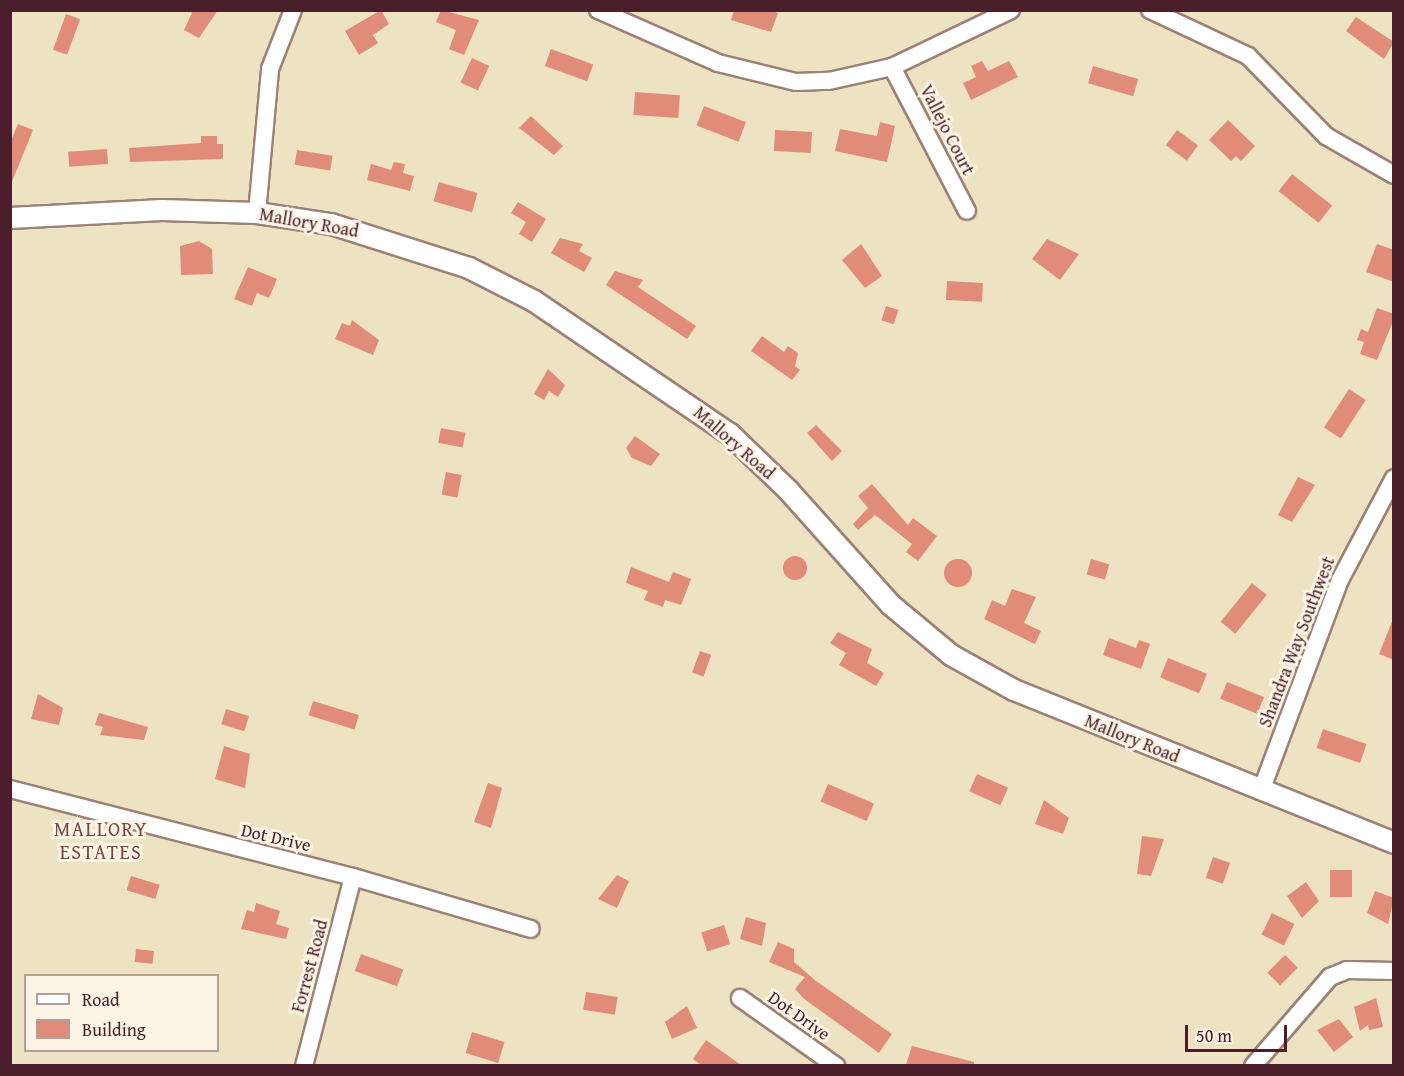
<!DOCTYPE html>
<html>
<head>
<meta charset="utf-8">
<style>
  body { margin:0 }
  #map { position:relative; width:1404px; height:1076px; overflow:hidden; background:#ede3c2; font-family:"Gentium Book Plus",serif }
  div>[style] { position:absolute }
  .building>* { inset:0; background:#e18c78; transform-origin:0 0 }
  .round { border-radius:50% }
  .roads { filter:drop-shadow(2px 0 #9c8176) drop-shadow(-2px 0 #9c8176) drop-shadow(0 2px #9c8176) drop-shadow(0 -2px #9c8176) }
  .minor>* { height:16px; margin:-8px; padding:0 8px; transform-origin:8px; border-radius:8px; background:#fff }
  .tertiary>* { height:20px; margin:-10px; padding:0 10px; transform-origin:10px; border-radius:10px; background:#fff }
  span { translate:-50% -50%; white-space:nowrap; text-align:center; line-height:1.15; -webkit-text-stroke:6px #fcf5e5; paint-order:stroke }
  .street-label { font-size:18px; color:#4a1f2b }
  .neighbourhood-label { font-size:20px; color:#7f4546; letter-spacing:1.5px }
  .frame { position:absolute; inset:0; border:12px solid #4a1f2b; pointer-events:none }
  .legend { position:absolute; left:24px; top:974px; width:195px; height:78px; box-sizing:border-box; background:#fcf5e5; border:2px solid #b59f9b; margin:0; padding:8px 10px; list-style:none; font-size:18px; color:#4a1f2b }
  .legend li { display:flex; align-items:center; gap:12px; height:30px }
  .legend b { width:30px; border:2px solid #b59f9b }
  .scale { position:absolute; left:1185px; top:1025px; width:102px; height:27px; box-sizing:border-box; border:3px solid #4a1f2b; border-top:0; padding-left:8px; font-size:18px; line-height:21px; white-space:nowrap; color:#4a1f2b; -webkit-text-stroke:4px #fcf5e5; paint-order:stroke }
</style>
</head>
<body>
<div id="map">
  <div class="building">
    <div style="clip-path:polygon(188px 10px,218px 10px,199px 38px,184px 30px,192px 13px)"></div>
    <div style="clip-path:polygon(381px 10px,389px 24px,373px 35px,378px 43px,359px 55px,345px 31px)"></div>
    <div style="clip-path:polygon(441px 10px,479px 20px,464px 55px,449px 49px,456px 30px,436px 22px)"></div>
    <div style="clip-path:polygon(734px 10px,770px 10px,778px 13px,771px 32px,731px 20px)"></div>
    <div style="left:66px;top:14px;width:15px;height:38px;rotate:20deg"></div>
    <div style="clip-path:polygon(1356px 17px,1394px 42px,1384px 59px,1346px 31px)"></div>
    <div style="left:551px;top:49px;width:45px;height:18px;rotate:20deg"></div>
    <div style="left:472px;top:58px;width:19px;height:27px;rotate:25deg"></div>
    <div style="clip-path:polygon(982px 61px,988px 71px,1009px 61px,1018px 77px,971px 100px,963px 83px,976px 77px,971px 66px)"></div>
    <div style="left:1093px;top:66px;width:47px;height:18px;rotate:16deg"></div>
    <div style="left:635px;top:92px;width:45px;height:23px;rotate:4deg"></div>
    <div style="left:704px;top:106px;width:45px;height:21px;rotate:21deg"></div>
    <div style="clip-path:polygon(531px 116px,563px 146px,554px 155px,519px 128px)"></div>
    <div style="clip-path:polygon(1228px 120px,1255px 146px,1241px 161px,1236px 156px,1231px 161px,1209px 140px)"></div>
    <div style="clip-path:polygon(880px 122px,895px 126px,887px 162px,835px 151px,840px 129px,877px 136px)"></div>
    <div style="clip-path:polygon(18px 124px,33px 130px,11px 184px,10px 143px)"></div>
    <div style="left:775px;top:130px;width:37px;height:21px;rotate:3deg"></div>
    <div style="left:1177px;top:130px;width:26px;height:19px;rotate:36deg"></div>
    <div style="clip-path:polygon(201px 136px,217px 136px,217px 144px,223px 144px,223px 159px,130px 162px,129px 148px,201px 143px)"></div>
    <div style="left:107px;top:149px;width:15px;height:39px;rotate:86deg"></div>
    <div style="left:297px;top:150px;width:36px;height:15px;rotate:9deg"></div>
    <div style="clip-path:polygon(394px 162px,405px 164px,403px 173px,414px 176px,410px 191px,367px 180px,371px 164px,391px 170px)"></div>
    <div style="left:1292px;top:174px;width:51px;height:22px;rotate:38deg"></div>
    <div style="left:439px;top:182px;width:40px;height:20px;rotate:16deg"></div>
    <div style="clip-path:polygon(518px 202px,546px 219px,532px 242px,519px 234px,526px 222px,511px 213px)"></div>
    <div style="clip-path:polygon(560px 238px,583px 244px,579px 251px,592px 258px,584px 272px,551px 253px)"></div>
    <div style="clip-path:polygon(1047px 239px,1079px 254px,1060px 280px,1032px 259px)"></div>
    <div style="clip-path:polygon(199px 241px,212px 249px,213px 274px,181px 275px,180px 246px)"></div>
    <div style="clip-path:polygon(861px 244px,882px 276px,865px 288px,842px 260px)"></div>
    <div style="clip-path:polygon(1377px 244px,1394px 250px,1394px 282px,1366px 272px)"></div>
    <div style="clip-path:polygon(248px 267px,277px 279px,269px 298px,257px 293px,252px 306px,234px 299px)"></div>
    <div style="clip-path:polygon(615px 271px,643px 280px,638px 287px,696px 326px,687px 339px,606px 285px)"></div>
    <div style="left:947px;top:281px;width:36px;height:19px;rotate:3deg"></div>
    <div style="left:886px;top:306px;width:13px;height:15px;rotate:18deg"></div>
    <div style="clip-path:polygon(1377px 308px,1394px 314px,1394px 319px,1377px 360px,1360px 354px,1364px 342px,1357px 340px,1361px 329px,1368px 332px)"></div>
    <div style="clip-path:polygon(352px 320px,379px 340px,373px 355px,335px 339px,342px 323px,350px 326px)"></div>
    <div style="clip-path:polygon(762px 336px,784px 352px,788px 346px,798px 353px,795px 366px,800px 370px,792px 380px,751px 351px)"></div>
    <div style="clip-path:polygon(548px 369px,565px 385px,558px 397px,549px 391px,544px 400px,534px 394px)"></div>
    <div style="left:1349px;top:389px;width:20px;height:46px;rotate:33deg"></div>
    <div style="clip-path:polygon(816px 425px,842px 451px,832px 461px,807px 433px)"></div>
    <div style="left:441px;top:428px;width:25px;height:15px;rotate:11deg"></div>
    <div style="clip-path:polygon(635px 436px,660px 454px,651px 466px,632px 458px,626px 448px)"></div>
    <div style="left:446px;top:472px;width:16px;height:23px;rotate:11deg"></div>
    <div style="clip-path:polygon(1298px 477px,1315px 485px,1292px 522px,1278px 515px)"></div>
    <div style="clip-path:polygon(872px 484px,908px 525px,913px 518px,937px 536px,918px 561px,906px 552px,912px 544px,875px 515px,858px 530px,853px 524px,868px 508px,858px 496px)"></div>
    <div class="round" style="left:783px;top:556px;width:24px;height:24px"></div>
    <div style="left:1091px;top:559px;width:19px;height:16px;rotate:16deg"></div>
    <div class="round" style="left:944px;top:559px;width:28px;height:28px"></div>
    <div style="clip-path:polygon(631px 567px,669px 582px,673px 572px,691px 579px,681px 605px,665px 600px,663px 607px,644px 600px,648px 591px,626px 583px)"></div>
    <div style="left:1252px;top:583px;width:19px;height:50px;rotate:39deg"></div>
    <div style="clip-path:polygon(1012px 589px,1036px 597px,1024px 623px,1041px 631px,1035px 644px,984px 619px,992px 600px,1005px 606px)"></div>
    <div style="clip-path:polygon(1393px 619px,1394px 619px,1394px 660px,1379px 654px)"></div>
    <div style="clip-path:polygon(838px 632px,872px 649px,867px 663px,884px 673px,876px 686px,839px 665px,846px 653px,830px 643px)"></div>
    <div style="clip-path:polygon(1109px 638px,1136px 648px,1139px 640px,1150px 644px,1141px 669px,1103px 655px)"></div>
    <div style="left:700px;top:651px;width:12px;height:23px;rotate:20deg"></div>
    <div style="left:1168px;top:658px;width:42px;height:21px;rotate:22deg"></div>
    <div style="left:1227px;top:682px;width:40px;height:18px;rotate:22deg"></div>
    <div style="clip-path:polygon(38px 694px,63px 708px,59px 725px,31px 719px)"></div>
    <div style="left:313px;top:701px;width:48px;height:15px;rotate:17deg"></div>
    <div style="left:226px;top:709px;width:24px;height:16px;rotate:17deg"></div>
    <div style="clip-path:polygon(99px 713px,148px 727px,144px 740px,100px 735px,103px 727px,95px 725px)"></div>
    <div style="left:1323px;top:729px;width:46px;height:20px;rotate:19deg"></div>
    <div style="clip-path:polygon(224px 746px,250px 754px,245px 788px,215px 779px)"></div>
    <div style="left:977px;top:774px;width:34px;height:19px;rotate:24deg"></div>
    <div style="clip-path:polygon(488px 783px,502px 788px,491px 828px,474px 822px)"></div>
    <div style="left:828px;top:784px;width:50px;height:19px;rotate:23deg"></div>
    <div style="clip-path:polygon(1044px 800px,1069px 818px,1063px 834px,1035px 824px)"></div>
    <div style="clip-path:polygon(1142px 836px,1164px 839px,1151px 876px,1137px 874px)"></div>
    <div style="left:1213px;top:857px;width:18px;height:22px;rotate:19deg"></div>
    <div style="left:1330px;top:870px;width:22px;height:27px"></div>
    <div style="clip-path:polygon(617px 875px,629px 881px,617px 908px,598px 899px)"></div>
    <div style="left:131px;top:876px;width:30px;height:15px;rotate:17deg"></div>
    <div style="clip-path:polygon(1306px 882px,1319px 901px,1302px 918px,1287px 896px)"></div>
    <div style="clip-path:polygon(1375px 891px,1394px 898px,1388px 924px,1367px 913px)"></div>
    <div style="clip-path:polygon(256px 903px,280px 911px,276px 924px,289px 928px,286px 939px,241px 929px,247px 910px,254px 912px)"></div>
    <div style="left:1272px;top:913px;width:25px;height:24px;rotate:26deg"></div>
    <div style="clip-path:polygon(746px 917px,766px 923px,762px 946px,740px 939px)"></div>
    <div style="left:724px;top:925px;width:20px;height:24px;rotate:72deg"></div>
    <div style="clip-path:polygon(778px 942px,794px 949px,794px 962px,816px 981px,892px 1034px,879px 1053px,803px 998px,795px 989px,805px 977px,769px 962px)"></div>
    <div style="left:136px;top:949px;width:18px;height:13px;rotate:6deg"></div>
    <div style="left:361px;top:954px;width:45px;height:18px;rotate:20deg"></div>
    <div style="left:1285px;top:955px;width:18px;height:25px;rotate:45deg"></div>
    <div style="left:586px;top:992px;width:32px;height:18px;rotate:9deg"></div>
    <div style="clip-path:polygon(1376px 998px,1383px 1027px,1369px 1030px,1368px 1025px,1360px 1031px,1354px 1007px)"></div>
    <div style="clip-path:polygon(687px 1006px,697px 1028px,672px 1039px,665px 1022px)"></div>
    <div style="clip-path:polygon(1339px 1019px,1353px 1037px,1334px 1052px,1317px 1030px)"></div>
    <div style="left:472px;top:1032px;width:34px;height:22px;rotate:17deg"></div>
    <div style="clip-path:polygon(706px 1040px,741px 1065px,701px 1065px,693px 1059px)"></div>
    <div style="clip-path:polygon(912px 1046px,974px 1062px,974px 1065px,906px 1065px)"></div>
  </div>
  <div class="roads">
    <div class="minor">
      <div style="left:598px;top:10px;width:131px;rotate:23.8deg"></div>
      <div style="left:718px;top:63px;width:80px;rotate:13.7deg"></div>
      <div style="left:796px;top:82px;width:33px;rotate:-2deg"></div>
      <div style="left:829px;top:81px;width:65px;rotate:-12.5deg"></div>
      <div style="left:892px;top:67px;width:132px;rotate:-25.6deg"></div>
      <div style="left:1150px;top:10px;width:108px;rotate:25.1deg"></div>
      <div style="left:1248px;top:56px;width:112px;rotate:45.7deg"></div>
      <div style="left:1326px;top:136px;width:78px;rotate:29.8deg"></div>
      <div style="left:892px;top:67px;width:162px;rotate:62.5deg"></div>
      <div style="left:257px;top:213px;width:145px;rotate:-84.8deg"></div>
      <div style="left:270px;top:69px;width:63px;rotate:-68.7deg"></div>
      <div style="left:10px;top:789px;width:354px;rotate:14.4deg"></div>
      <div style="left:353px;top:877px;width:185px;rotate:16.3deg"></div>
      <div style="left:1261px;top:791px;width:225px;rotate:-69.5deg"></div>
      <div style="left:1340px;top:580px;width:115px;rotate:-62.1deg"></div>
      <div style="left:740px;top:998px;width:118px;rotate:35.3deg"></div>
      <div style="left:304px;top:1066px;width:195px;rotate:-75.5deg"></div>
      <div style="left:1253px;top:1066px;width:118px;rotate:-49.1deg"></div>
      <div style="left:1330px;top:977px;width:18px;rotate:-22deg"></div>
      <div style="left:1347px;top:970px;width:47px;rotate:1.2deg"></div>
    </div>
    <div class="tertiary">
      <div style="left:10px;top:218px;width:152px;rotate:-3deg"></div>
      <div style="left:162px;top:210px;width:95px;rotate:1.8deg"></div>
      <div style="left:257px;top:213px;width:75px;rotate:8.5deg"></div>
      <div style="left:331px;top:224px;width:145px;rotate:17.7deg"></div>
      <div style="left:469px;top:268px;width:73px;rotate:26.9deg"></div>
      <div style="left:534px;top:301px;width:237px;rotate:34.2deg"></div>
      <div style="left:730px;top:434px;width:82px;rotate:44deg"></div>
      <div style="left:789px;top:491px;width:153px;rotate:48.2deg"></div>
      <div style="left:891px;top:605px;width:78px;rotate:39.8deg"></div>
      <div style="left:951px;top:655px;width:72px;rotate:29.1deg"></div>
      <div style="left:1014px;top:690px;width:410px;rotate:21.9deg"></div>
    </div>
  </div>
  <div class="street-label">
    <span style="left:947px;top:130px;rotate:63deg">Vallejo Court</span>
    <span style="left:309px;top:223px;rotate:10deg">Mallory Road</span>
    <span style="left:734px;top:443px;rotate:41deg">Mallory Road</span>
    <span style="left:1297px;top:642px;rotate:-69deg">Shandra Way Southwest</span>
    <span style="left:1132px;top:739px;rotate:22deg">Mallory Road</span>
    <span style="left:276px;top:838px;rotate:13deg">Dot Drive</span>
    <span style="left:310px;top:966px;rotate:-75deg">Forrest Road</span>
    <span style="left:799px;top:1016px;rotate:35deg">Dot Drive</span>
  </div>
  <div class="neighbourhood-label">
    <span style="left:101px;top:840px">MALLORY<br>ESTATES</span>
  </div>
  <div class="frame"></div>
  <ul class="legend">
  <li><b style="height:8px;background:#fff"></b>Road</li>
  <li><b style="height:16px;background:#e18c78"></b>Building</li>
  </ul>
  <div class="scale">50 m</div>
</div>
</body>
</html>
